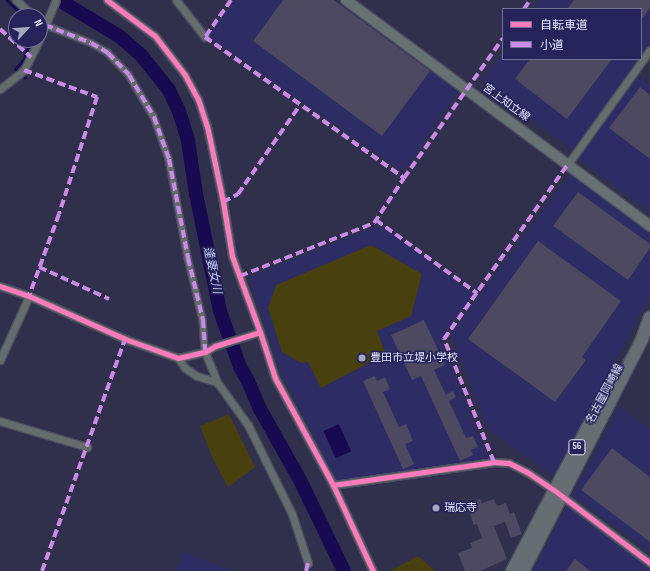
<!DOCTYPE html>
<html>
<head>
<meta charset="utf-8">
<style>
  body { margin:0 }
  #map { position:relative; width:650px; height:571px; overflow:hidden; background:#30304c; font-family:"Sofia Sans Condensed","Noto Sans JP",sans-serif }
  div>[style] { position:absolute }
  .built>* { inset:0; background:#2d2c64 }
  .green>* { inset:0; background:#48400f }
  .water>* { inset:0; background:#180a50; transform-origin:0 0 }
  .stream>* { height:2.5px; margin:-1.25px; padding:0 1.25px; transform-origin:1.25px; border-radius:1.25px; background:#180a50 }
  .river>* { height:14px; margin:-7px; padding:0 7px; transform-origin:7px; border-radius:7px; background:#180a50 }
  .building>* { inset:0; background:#4d4961 }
  .roads { filter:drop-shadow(1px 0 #4c4c62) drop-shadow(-1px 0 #4c4c62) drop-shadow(0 1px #4c4c62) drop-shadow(0 -1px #4c4c62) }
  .pedestrian>* { height:5.5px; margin:-2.75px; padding:0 2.75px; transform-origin:2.75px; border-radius:2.75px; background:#646d6c }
  .minor>* { height:7px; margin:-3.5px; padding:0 3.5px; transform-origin:3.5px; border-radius:3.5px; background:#646d6c }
  .secondary>* { height:10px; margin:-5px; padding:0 5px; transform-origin:5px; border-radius:5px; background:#677173 }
  .primary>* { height:12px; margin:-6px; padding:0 6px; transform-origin:6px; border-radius:6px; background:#666e74 }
  .quiet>* { height:4px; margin-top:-2px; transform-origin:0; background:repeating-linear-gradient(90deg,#ca8be6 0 8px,transparent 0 12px) }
  .cycleway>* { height:5px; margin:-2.5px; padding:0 2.5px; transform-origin:2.5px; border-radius:2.5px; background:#fd7abc }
  .dots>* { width:11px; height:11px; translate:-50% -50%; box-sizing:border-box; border:2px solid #252359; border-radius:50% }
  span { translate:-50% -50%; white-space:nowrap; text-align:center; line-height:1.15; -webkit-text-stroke:3px #252359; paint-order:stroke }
  .shield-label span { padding:1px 3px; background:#252359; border:1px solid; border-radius:3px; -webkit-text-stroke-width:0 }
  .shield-label { font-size:10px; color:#e5e8fd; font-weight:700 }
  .street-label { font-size:11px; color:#e5e8fd }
  .poi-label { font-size:11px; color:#e5e8fd }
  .left { translate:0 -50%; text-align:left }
  .water-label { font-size:12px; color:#c4c9f4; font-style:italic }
  .legend { position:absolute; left:502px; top:8px; width:140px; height:52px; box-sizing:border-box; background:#252359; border:1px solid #72729b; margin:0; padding:5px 7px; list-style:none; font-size:12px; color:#e5e8fd }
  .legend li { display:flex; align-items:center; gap:8px; height:20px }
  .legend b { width:20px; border:1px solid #72729b }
  .north { position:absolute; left:8px; top:8px; width:40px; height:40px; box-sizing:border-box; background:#252359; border:1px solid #72729b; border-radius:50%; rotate:64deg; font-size:11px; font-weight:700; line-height:16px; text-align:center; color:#e5e8fd }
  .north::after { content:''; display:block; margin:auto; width:14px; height:18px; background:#a6a8bf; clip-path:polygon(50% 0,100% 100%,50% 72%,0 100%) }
</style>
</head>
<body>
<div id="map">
  <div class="built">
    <div style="clip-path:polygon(234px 0,335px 0,459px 90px,406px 169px,400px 170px,211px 38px,209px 33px)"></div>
    <div style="clip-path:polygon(539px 0,650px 0,650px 45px,641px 58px,641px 9px,533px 9px)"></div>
    <div style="clip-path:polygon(503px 51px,503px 59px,640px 59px,575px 152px,484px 85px,482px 80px)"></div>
    <div style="clip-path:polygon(638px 76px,650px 85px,650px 213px,578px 158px)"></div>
    <div style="clip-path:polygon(571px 172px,650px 232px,650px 296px,554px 477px,487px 428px,452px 338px,452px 333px)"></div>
    <div style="clip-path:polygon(381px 226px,473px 294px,440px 340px,487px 456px,485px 461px,340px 482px,335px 479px,282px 375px,248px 277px,371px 228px)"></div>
    <div style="clip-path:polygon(619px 407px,650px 429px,650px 552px,575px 497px,574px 494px)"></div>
    <div style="clip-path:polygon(570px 507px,650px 566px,650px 571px,533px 571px,565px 509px)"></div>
    <div style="clip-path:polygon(183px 552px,233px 571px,176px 571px)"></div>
  </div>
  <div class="green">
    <div style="clip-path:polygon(371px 245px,422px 274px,411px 316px,377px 331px,386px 354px,321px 388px,308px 362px,301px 363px,282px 352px,268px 308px,276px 285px)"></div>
    <div style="clip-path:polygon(229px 414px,255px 467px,228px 487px,213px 459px,200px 426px)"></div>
    <div style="clip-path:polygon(418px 556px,435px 571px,390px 571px)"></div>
  </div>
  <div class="water">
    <div style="left:339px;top:424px;width:30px;height:17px;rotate:66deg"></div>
  </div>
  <div class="stream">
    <div style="left:7px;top:0;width:23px;rotate:43deg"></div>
    <div style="left:25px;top:78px;width:13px;rotate:-138deg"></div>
    <div style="left:15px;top:69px;width:13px;rotate:-48deg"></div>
    <div style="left:24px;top:59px;width:20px;rotate:-72deg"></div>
  </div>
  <div class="river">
    <div style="left:59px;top:0;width:70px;rotate:31deg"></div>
    <div style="left:119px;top:36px;width:29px;rotate:41deg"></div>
    <div style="left:141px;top:55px;width:45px;rotate:51.3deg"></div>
    <div style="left:169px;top:90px;width:23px;rotate:65deg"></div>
    <div style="left:179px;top:111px;width:31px;rotate:73deg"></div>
    <div style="left:188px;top:141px;width:54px;rotate:81.4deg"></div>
    <div style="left:196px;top:194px;width:119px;rotate:78.4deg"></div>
    <div style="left:220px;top:311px;width:59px;rotate:70.3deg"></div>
    <div style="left:240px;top:367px;width:16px;rotate:60deg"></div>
    <div style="left:248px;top:381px;width:30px;rotate:67deg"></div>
    <div style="left:260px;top:409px;width:81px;rotate:60.6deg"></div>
    <div style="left:300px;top:480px;width:101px;rotate:64.2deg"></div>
  </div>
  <div class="building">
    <div style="clip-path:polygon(283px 0,334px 0,430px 71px,382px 136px,253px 41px)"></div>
    <div style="clip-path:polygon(574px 0,650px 0,650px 8px,641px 20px,641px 9px,567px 9px)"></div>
    <div style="clip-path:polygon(530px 59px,612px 59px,567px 119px,515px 79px)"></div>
    <div style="clip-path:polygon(640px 87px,650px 95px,650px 159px,609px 128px)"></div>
    <div style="clip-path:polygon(578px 192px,650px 244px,650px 248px,628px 280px,553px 226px)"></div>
    <div style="clip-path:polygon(538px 241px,621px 301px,582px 357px,586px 360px,555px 402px,468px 339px)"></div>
    <div style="clip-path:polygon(424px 320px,445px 365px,434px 370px,446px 395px,453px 391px,456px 397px,449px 401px,466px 438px,473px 436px,478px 447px,471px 450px,473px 455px,460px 461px,421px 376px,412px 380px,391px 335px)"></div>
    <div style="clip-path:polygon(375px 376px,377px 381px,385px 377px,390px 389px,383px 392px,399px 427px,406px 424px,413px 441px,405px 444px,414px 464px,403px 469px,363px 381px)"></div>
    <div style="clip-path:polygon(612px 448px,650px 477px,650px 542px,581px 490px)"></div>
    <div style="clip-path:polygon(480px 499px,482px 503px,494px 499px,497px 506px,506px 503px,510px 514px,514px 512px,522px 534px,511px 538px,505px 522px,494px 526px,507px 559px,480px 571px,465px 571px,458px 553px,472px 548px,470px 543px,482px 538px,477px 524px,474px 525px,470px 514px,473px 513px,470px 506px,473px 504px,472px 502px)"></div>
    <div style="clip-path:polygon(575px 559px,590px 571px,566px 571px)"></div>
  </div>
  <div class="roads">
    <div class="pedestrian">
      <div style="left:45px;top:25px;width:49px;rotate:21.4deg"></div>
      <div style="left:91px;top:43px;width:20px;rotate:30deg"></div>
      <div style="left:108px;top:53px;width:30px;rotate:46deg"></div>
      <div style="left:129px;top:75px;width:49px;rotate:59.2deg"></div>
      <div style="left:154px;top:117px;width:45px;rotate:70.3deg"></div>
      <div style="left:169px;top:159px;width:101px;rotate:79.1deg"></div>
      <div style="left:188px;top:258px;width:64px;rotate:76.4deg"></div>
      <div style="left:203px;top:320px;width:32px;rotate:86deg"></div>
    </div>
    <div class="minor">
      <div style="left:16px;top:0;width:24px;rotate:42deg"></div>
      <div style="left:107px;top:0;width:60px;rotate:36.9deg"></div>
      <div style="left:155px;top:36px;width:49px;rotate:52.4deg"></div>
      <div style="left:185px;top:75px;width:27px;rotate:62deg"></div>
      <div style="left:198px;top:99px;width:28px;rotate:72deg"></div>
      <div style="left:207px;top:126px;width:78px;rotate:78.1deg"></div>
      <div style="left:223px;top:202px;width:55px;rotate:80.5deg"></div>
      <div style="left:232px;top:256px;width:81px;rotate:69.8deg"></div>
      <div style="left:176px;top:0;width:47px;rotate:51.9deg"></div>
      <div style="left:40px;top:37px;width:40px;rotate:-66.6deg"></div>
      <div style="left:0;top:89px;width:31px;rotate:-38deg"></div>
      <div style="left:24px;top:70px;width:34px;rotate:-63deg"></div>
      <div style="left:568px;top:164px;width:140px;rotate:-54.3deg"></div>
      <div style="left:0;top:286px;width:31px;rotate:19deg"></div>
      <div style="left:29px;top:296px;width:105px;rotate:24.1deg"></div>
      <div style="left:125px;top:339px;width:56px;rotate:19.7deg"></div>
      <div style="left:178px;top:358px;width:28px;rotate:-13deg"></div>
      <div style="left:205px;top:352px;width:12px;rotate:-31deg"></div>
      <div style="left:215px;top:346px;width:47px;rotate:-17.3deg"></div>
      <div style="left:260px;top:332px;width:48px;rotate:71.9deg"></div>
      <div style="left:275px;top:378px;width:122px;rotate:61.5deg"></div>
      <div style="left:333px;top:485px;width:95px;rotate:65.1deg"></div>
      <div style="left:205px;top:352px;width:32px;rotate:68deg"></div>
      <div style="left:217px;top:382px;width:53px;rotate:54.2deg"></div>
      <div style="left:248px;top:425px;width:99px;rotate:63.7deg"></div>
      <div style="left:292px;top:514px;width:52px;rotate:71.9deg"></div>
      <div style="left:178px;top:358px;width:12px;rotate:55deg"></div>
      <div style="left:185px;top:368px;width:14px;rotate:34deg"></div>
      <div style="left:197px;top:376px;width:21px;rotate:17deg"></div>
      <div style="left:0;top:360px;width:70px;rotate:-65.6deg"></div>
      <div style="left:0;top:421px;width:91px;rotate:16.6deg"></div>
      <div style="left:333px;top:485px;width:163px;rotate:-8.1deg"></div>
      <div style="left:494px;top:462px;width:15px;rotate:4deg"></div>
      <div style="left:509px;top:463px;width:20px;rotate:27deg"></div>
      <div style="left:527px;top:472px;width:32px;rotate:34deg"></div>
      <div style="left:554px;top:490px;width:121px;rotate:37.2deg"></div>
    </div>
    <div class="secondary">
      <div style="left:346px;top:0;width:379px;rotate:36.6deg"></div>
    </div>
    <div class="primary">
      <div style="left:512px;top:571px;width:191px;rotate:-62.2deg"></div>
      <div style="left:523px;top:571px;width:261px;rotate:-62.8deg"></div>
      <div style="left:642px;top:339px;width:23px;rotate:-70deg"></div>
    </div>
  </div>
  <div class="quiet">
    <div style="left:231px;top:0;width:45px;rotate:125.1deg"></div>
    <div style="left:205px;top:37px;width:244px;rotate:35.3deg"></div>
    <div style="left:524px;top:9px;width:11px;rotate:-56deg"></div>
    <div style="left:45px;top:25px;width:49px;rotate:21.4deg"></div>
    <div style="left:91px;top:43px;width:20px;rotate:30deg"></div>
    <div style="left:108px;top:53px;width:30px;rotate:46deg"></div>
    <div style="left:129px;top:75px;width:49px;rotate:59.2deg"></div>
    <div style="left:154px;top:117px;width:45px;rotate:70.3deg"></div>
    <div style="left:169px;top:159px;width:101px;rotate:79.1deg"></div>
    <div style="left:188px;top:258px;width:64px;rotate:76.4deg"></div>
    <div style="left:203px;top:320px;width:32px;rotate:86deg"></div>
    <div style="left:0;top:29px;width:42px;rotate:42.1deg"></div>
    <div style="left:24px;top:70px;width:78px;rotate:20.3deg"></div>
    <div style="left:97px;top:97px;width:123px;rotate:108deg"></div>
    <div style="left:59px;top:214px;width:87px;rotate:110.1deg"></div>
    <div style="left:223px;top:202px;width:17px;rotate:-28deg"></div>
    <div style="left:238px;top:194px;width:108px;rotate:-55.1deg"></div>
    <div style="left:376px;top:220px;width:125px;rotate:35.9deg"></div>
    <div style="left:39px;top:267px;width:77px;rotate:24.6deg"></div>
    <div style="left:240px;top:276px;width:144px;rotate:-21.6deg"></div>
    <div style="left:374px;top:223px;width:54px;rotate:-56.3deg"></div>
    <div style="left:404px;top:178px;width:171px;rotate:-54.7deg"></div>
    <div style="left:494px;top:462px;width:133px;rotate:-112.1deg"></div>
    <div style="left:444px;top:339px;width:214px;rotate:-54.7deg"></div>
    <div style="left:42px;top:571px;width:246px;rotate:-70.3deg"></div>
    <div style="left:306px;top:571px;width:8px;rotate:-76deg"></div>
  </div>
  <div class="cycleway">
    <div style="left:107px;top:0;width:60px;rotate:36.9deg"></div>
    <div style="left:155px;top:36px;width:49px;rotate:52.4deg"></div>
    <div style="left:185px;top:75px;width:27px;rotate:62deg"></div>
    <div style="left:198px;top:99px;width:28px;rotate:72deg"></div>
    <div style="left:207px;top:126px;width:78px;rotate:78.1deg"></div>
    <div style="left:223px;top:202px;width:55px;rotate:80.5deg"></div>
    <div style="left:232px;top:256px;width:81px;rotate:69.8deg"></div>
    <div style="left:0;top:286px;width:31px;rotate:19deg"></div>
    <div style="left:29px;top:296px;width:105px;rotate:24.1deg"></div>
    <div style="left:125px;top:339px;width:56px;rotate:19.7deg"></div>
    <div style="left:178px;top:358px;width:28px;rotate:-13deg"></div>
    <div style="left:205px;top:352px;width:12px;rotate:-31deg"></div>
    <div style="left:215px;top:346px;width:47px;rotate:-17.3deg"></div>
    <div style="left:260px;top:332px;width:48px;rotate:71.9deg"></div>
    <div style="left:275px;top:378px;width:122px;rotate:61.5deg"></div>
    <div style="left:333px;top:485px;width:95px;rotate:65.1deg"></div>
    <div style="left:333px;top:485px;width:163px;rotate:-8.1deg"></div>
    <div style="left:494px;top:462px;width:15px;rotate:4deg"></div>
    <div style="left:509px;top:463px;width:20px;rotate:27deg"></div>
    <div style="left:527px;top:472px;width:32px;rotate:34deg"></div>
    <div style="left:554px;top:490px;width:121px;rotate:37.2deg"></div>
  </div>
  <div class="dots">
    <div style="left:362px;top:358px;background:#a6a8bf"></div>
    <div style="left:436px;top:508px;background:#a6a8bf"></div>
  </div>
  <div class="shield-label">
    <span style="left:577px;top:447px">56</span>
  </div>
  <div class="street-label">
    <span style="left:506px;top:103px;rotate:36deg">宮上知立線</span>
    <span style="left:605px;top:394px;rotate:-62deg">名古屋岡崎線</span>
  </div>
  <div class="poi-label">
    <span class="left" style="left:370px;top:358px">豊田市立堤小学校</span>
    <span class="left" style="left:444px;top:508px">瑞応寺</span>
  </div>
  <div class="water-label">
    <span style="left:212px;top:270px;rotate:78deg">逢妻女川</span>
  </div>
  <ul class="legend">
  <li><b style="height:5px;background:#fd7abc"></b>自転車道</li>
  <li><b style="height:5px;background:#ca8be6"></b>小道</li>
  </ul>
  <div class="north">N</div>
</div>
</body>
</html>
